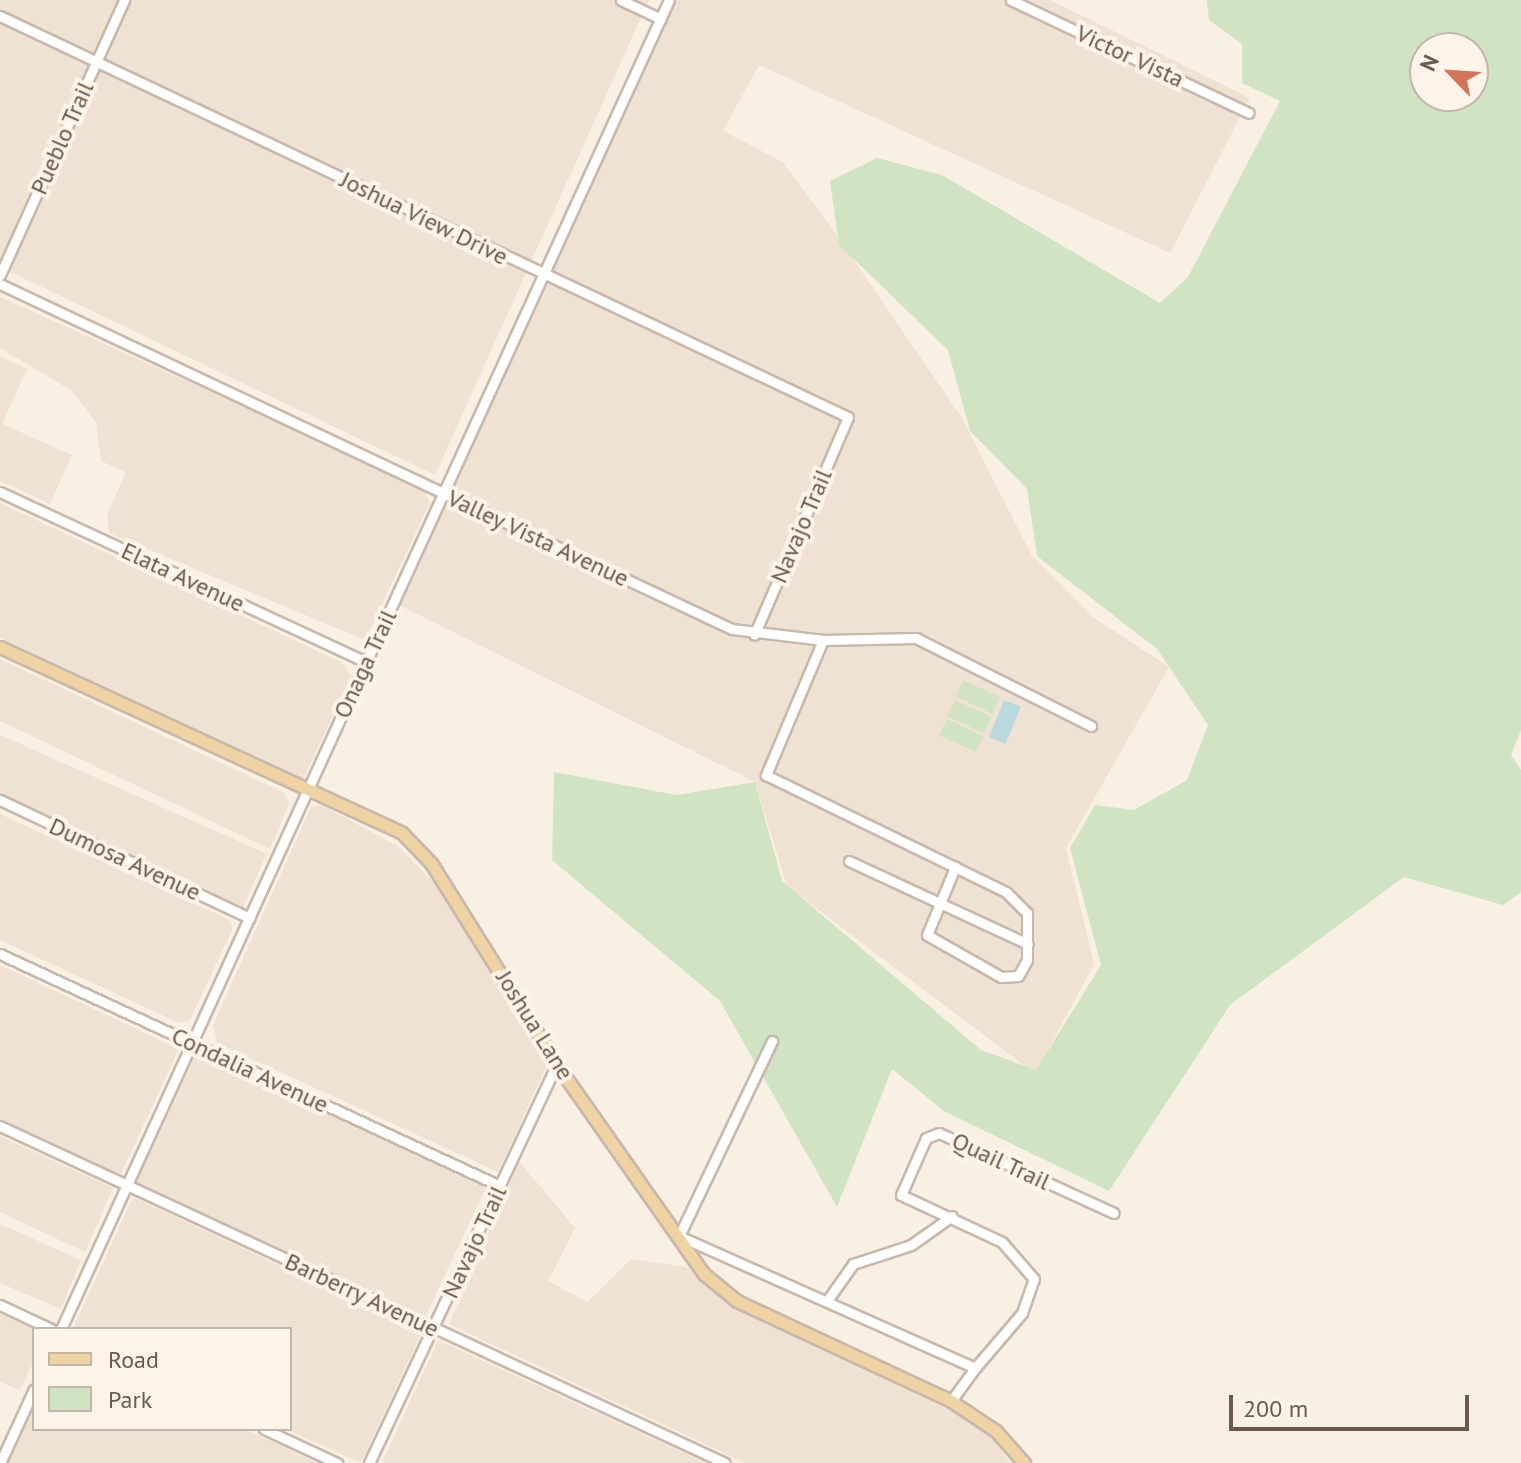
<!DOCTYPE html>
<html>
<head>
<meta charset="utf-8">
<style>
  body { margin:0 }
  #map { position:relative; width:1521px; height:1463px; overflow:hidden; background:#f8f0e3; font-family:"PT Sans",sans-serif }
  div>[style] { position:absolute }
  .residential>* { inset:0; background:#efe2d2; transform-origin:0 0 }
  .green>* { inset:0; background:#d0e4c4; transform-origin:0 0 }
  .water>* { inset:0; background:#bad9df; transform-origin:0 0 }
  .roads { filter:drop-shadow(2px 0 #c7b8ab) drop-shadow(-2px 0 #c7b8ab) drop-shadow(0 2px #c7b8ab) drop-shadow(0 -2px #c7b8ab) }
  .minor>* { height:9px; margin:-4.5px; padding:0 4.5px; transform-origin:4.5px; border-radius:4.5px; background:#fff }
  .major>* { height:11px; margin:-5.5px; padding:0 5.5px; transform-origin:5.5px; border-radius:5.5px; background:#efd3a3 }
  span { translate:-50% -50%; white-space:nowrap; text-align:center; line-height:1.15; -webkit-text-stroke:8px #fcf4e8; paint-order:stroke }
  .street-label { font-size:24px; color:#6d584c }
  .legend { position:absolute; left:32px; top:1327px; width:260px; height:104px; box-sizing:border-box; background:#fcf4e8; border:2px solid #c3b6aa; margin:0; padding:10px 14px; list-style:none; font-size:24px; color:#6d584c }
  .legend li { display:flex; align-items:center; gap:16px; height:40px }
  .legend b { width:40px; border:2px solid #c3b6aa }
  .north { position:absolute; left:1409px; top:32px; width:80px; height:80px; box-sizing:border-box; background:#fcf4e8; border:2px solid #c3b6aa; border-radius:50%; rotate:295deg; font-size:22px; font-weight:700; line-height:32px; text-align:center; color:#6d584c }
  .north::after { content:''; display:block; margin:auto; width:28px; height:36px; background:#d37357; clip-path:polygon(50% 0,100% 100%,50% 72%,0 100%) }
  .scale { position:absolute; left:1229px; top:1395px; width:240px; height:36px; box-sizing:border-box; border:4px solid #6d584c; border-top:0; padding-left:10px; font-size:24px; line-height:28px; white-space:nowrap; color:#6d584c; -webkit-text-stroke:6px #fcf4e8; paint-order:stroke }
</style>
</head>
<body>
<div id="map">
  <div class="residential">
    <div style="clip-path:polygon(0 0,649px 0,435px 475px,0 267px)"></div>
    <div style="clip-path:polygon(673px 0,1050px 0,1250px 98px,1170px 253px,759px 65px,723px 131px,783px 162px,834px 231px,962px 418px,1032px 556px,1093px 617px,1169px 667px,1066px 848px,1094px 964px,1035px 1074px,787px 886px,755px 782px,397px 604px)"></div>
    <div style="clip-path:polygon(0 297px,423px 487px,430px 503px,365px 640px,109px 533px,107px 515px,126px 472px,101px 461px,96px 422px,72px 391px,0 348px)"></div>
    <div style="clip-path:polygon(0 356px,27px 369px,2px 424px,72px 455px,50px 504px,0 481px)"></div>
    <div style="clip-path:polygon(0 503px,341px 662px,351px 677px,303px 779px,0 638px)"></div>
    <div style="clip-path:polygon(0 659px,285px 793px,289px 804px,270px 849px,0 721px)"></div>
    <div style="left:0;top:735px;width:292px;height:58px;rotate:24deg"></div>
    <div style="clip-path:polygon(322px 805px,399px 847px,437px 886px,547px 1065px,498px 1172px,217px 1043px,213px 1025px,311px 807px)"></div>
    <div style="clip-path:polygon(0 814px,228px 919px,233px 928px,190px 1020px,179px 1023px,0 940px)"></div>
    <div style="clip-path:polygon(0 965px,179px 1049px,120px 1176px,0 1120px)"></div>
    <div style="left:197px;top:1052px;width:319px;height:144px;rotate:25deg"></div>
    <div style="clip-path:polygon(0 1136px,113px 1188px,85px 1252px,0 1212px)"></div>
    <div style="clip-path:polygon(519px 1161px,575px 1228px,548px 1281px,588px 1302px,631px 1259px,686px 1267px,727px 1303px,954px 1412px,994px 1438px,1009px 1463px,745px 1463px,449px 1324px)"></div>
    <div style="clip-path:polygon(133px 1197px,422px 1332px,361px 1463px,285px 1429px,290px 1329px,73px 1328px)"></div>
    <div style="clip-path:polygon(0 1224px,81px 1260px,61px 1309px,0 1283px)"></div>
    <div style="clip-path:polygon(0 1314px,34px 1329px,34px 1360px,20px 1390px,0 1382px)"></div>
    <div style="clip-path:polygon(438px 1340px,706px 1463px,382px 1463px)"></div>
    <div style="clip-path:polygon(34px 1407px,34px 1429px,245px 1429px,318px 1463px,8px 1463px)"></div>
  </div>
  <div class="green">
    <div style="clip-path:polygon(evenodd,1207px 0,1521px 0,1521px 730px,1511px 755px,1521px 770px,1521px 892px,1503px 905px,1404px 877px,1230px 1005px,1109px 1191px,944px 1111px,892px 1069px,837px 1207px,720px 1001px,552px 860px,554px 772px,676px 795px,755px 782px,782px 881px,981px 1050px,1036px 1070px,1101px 965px,1070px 848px,1095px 805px,1134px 810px,1187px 780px,1208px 725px,1157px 649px,1037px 556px,1027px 489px,970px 431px,948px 350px,839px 245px,830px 181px,877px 158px,942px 175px,1160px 303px,1188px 277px,1280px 101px,1242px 83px,1242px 44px,1209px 20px,1207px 0,1425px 48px,1473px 48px,1473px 96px,1425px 96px,1425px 48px)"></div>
    <div style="left:963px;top:680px;width:41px;height:18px;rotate:25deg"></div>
    <div style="left:955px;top:700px;width:40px;height:18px;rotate:25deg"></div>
    <div style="left:947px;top:719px;width:40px;height:18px;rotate:25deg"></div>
  </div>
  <div class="water">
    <div style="left:1004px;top:700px;width:18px;height:40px;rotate:22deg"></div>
  </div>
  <div class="roads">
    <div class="minor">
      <div style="left:621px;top:0;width:44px;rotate:25.4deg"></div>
      <div style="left:1011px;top:0;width:263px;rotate:25.4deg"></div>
      <div style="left:0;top:16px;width:938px;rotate:25.31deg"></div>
      <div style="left:848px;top:417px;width:237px;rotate:113.3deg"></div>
      <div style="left:0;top:275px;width:302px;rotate:-65.7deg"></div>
      <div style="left:0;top:284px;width:809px;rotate:25.24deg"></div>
      <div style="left:732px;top:629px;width:92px;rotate:6.9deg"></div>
      <div style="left:823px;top:640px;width:93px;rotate:-1.2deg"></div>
      <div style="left:916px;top:638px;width:196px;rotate:26.7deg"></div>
      <div style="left:0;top:492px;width:404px;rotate:24.9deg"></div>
      <div style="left:823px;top:640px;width:147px;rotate:112.9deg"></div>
      <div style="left:766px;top:775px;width:267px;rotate:26deg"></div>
      <div style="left:1006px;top:892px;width:30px;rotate:45deg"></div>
      <div style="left:1027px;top:913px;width:47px;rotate:90deg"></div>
      <div style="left:1027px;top:960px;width:18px;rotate:119deg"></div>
      <div style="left:1018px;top:976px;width:17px;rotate:177deg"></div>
      <div style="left:1001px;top:977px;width:85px;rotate:-150.4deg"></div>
      <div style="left:927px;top:935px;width:74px;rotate:-67.6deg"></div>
      <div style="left:0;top:800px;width:276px;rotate:25.3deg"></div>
      <div style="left:849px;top:861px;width:197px;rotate:24.9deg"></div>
      <div style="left:0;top:954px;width:551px;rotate:24.89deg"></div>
      <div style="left:772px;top:1041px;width:216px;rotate:115.5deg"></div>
      <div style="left:679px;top:1236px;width:324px;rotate:24deg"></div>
      <div style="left:975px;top:1368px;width:41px;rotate:126deg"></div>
      <div style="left:0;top:1126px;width:799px;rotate:24.93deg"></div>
      <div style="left:829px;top:1298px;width:42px;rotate:-54.8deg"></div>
      <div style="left:853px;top:1264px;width:61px;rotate:-18.1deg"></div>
      <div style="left:911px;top:1245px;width:50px;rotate:-35.3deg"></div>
      <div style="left:0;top:1305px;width:56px;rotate:25.2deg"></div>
      <div style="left:61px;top:1329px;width:1461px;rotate:-65.42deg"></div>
      <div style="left:975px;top:1368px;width:72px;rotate:-49.5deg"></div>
      <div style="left:1022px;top:1313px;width:36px;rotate:-71deg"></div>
      <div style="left:1034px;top:1279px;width:49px;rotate:-130.9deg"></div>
      <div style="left:1002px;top:1242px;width:111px;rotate:-155deg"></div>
      <div style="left:901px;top:1195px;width:62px;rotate:-66.3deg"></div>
      <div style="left:926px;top:1138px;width:14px;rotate:-21deg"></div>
      <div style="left:939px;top:1133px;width:192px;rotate:24.6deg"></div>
      <div style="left:264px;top:1429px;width:81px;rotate:25deg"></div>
      <div style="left:0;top:1463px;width:81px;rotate:-65.3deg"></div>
      <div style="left:369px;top:1463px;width:442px;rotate:-64.8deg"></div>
    </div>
    <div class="major">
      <div style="left:0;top:647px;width:443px;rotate:24.8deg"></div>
      <div style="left:402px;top:833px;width:42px;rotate:46deg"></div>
      <div style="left:431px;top:863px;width:238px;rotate:58deg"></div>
      <div style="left:557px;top:1065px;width:256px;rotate:54.9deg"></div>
      <div style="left:704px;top:1274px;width:43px;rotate:39.3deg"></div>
      <div style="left:737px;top:1301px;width:236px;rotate:25deg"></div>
      <div style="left:951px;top:1401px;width:54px;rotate:33.7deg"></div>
      <div style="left:996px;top:1431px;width:43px;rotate:48.8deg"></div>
    </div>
  </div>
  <div class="street-label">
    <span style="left:1130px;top:56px;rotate:25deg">Victor Vista</span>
    <span style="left:62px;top:138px;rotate:-66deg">Pueblo Trail</span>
    <span style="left:424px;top:218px;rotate:26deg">Joshua View Drive</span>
    <span style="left:801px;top:526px;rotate:-67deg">Navajo Trail</span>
    <span style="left:538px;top:538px;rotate:25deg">Valley Vista Avenue</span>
    <span style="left:183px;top:577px;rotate:25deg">Elata Avenue</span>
    <span style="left:365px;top:664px;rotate:-65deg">Onaga Trail</span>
    <span style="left:125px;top:859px;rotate:25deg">Dumosa Avenue</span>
    <span style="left:535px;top:1025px;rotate:58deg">Joshua Lane</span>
    <span style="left:250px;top:1070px;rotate:25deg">Condalia Avenue</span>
    <span style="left:1001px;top:1161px;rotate:25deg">Quail Trail</span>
    <span style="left:474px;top:1242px;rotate:-65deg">Navajo Trail</span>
    <span style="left:362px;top:1295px;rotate:25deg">Barberry Avenue</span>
  </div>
  <ul class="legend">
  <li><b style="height:10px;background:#efd3a3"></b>Road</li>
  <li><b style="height:22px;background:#d0e4c4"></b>Park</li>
  </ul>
  <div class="north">N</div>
  <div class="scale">200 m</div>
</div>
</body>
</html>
